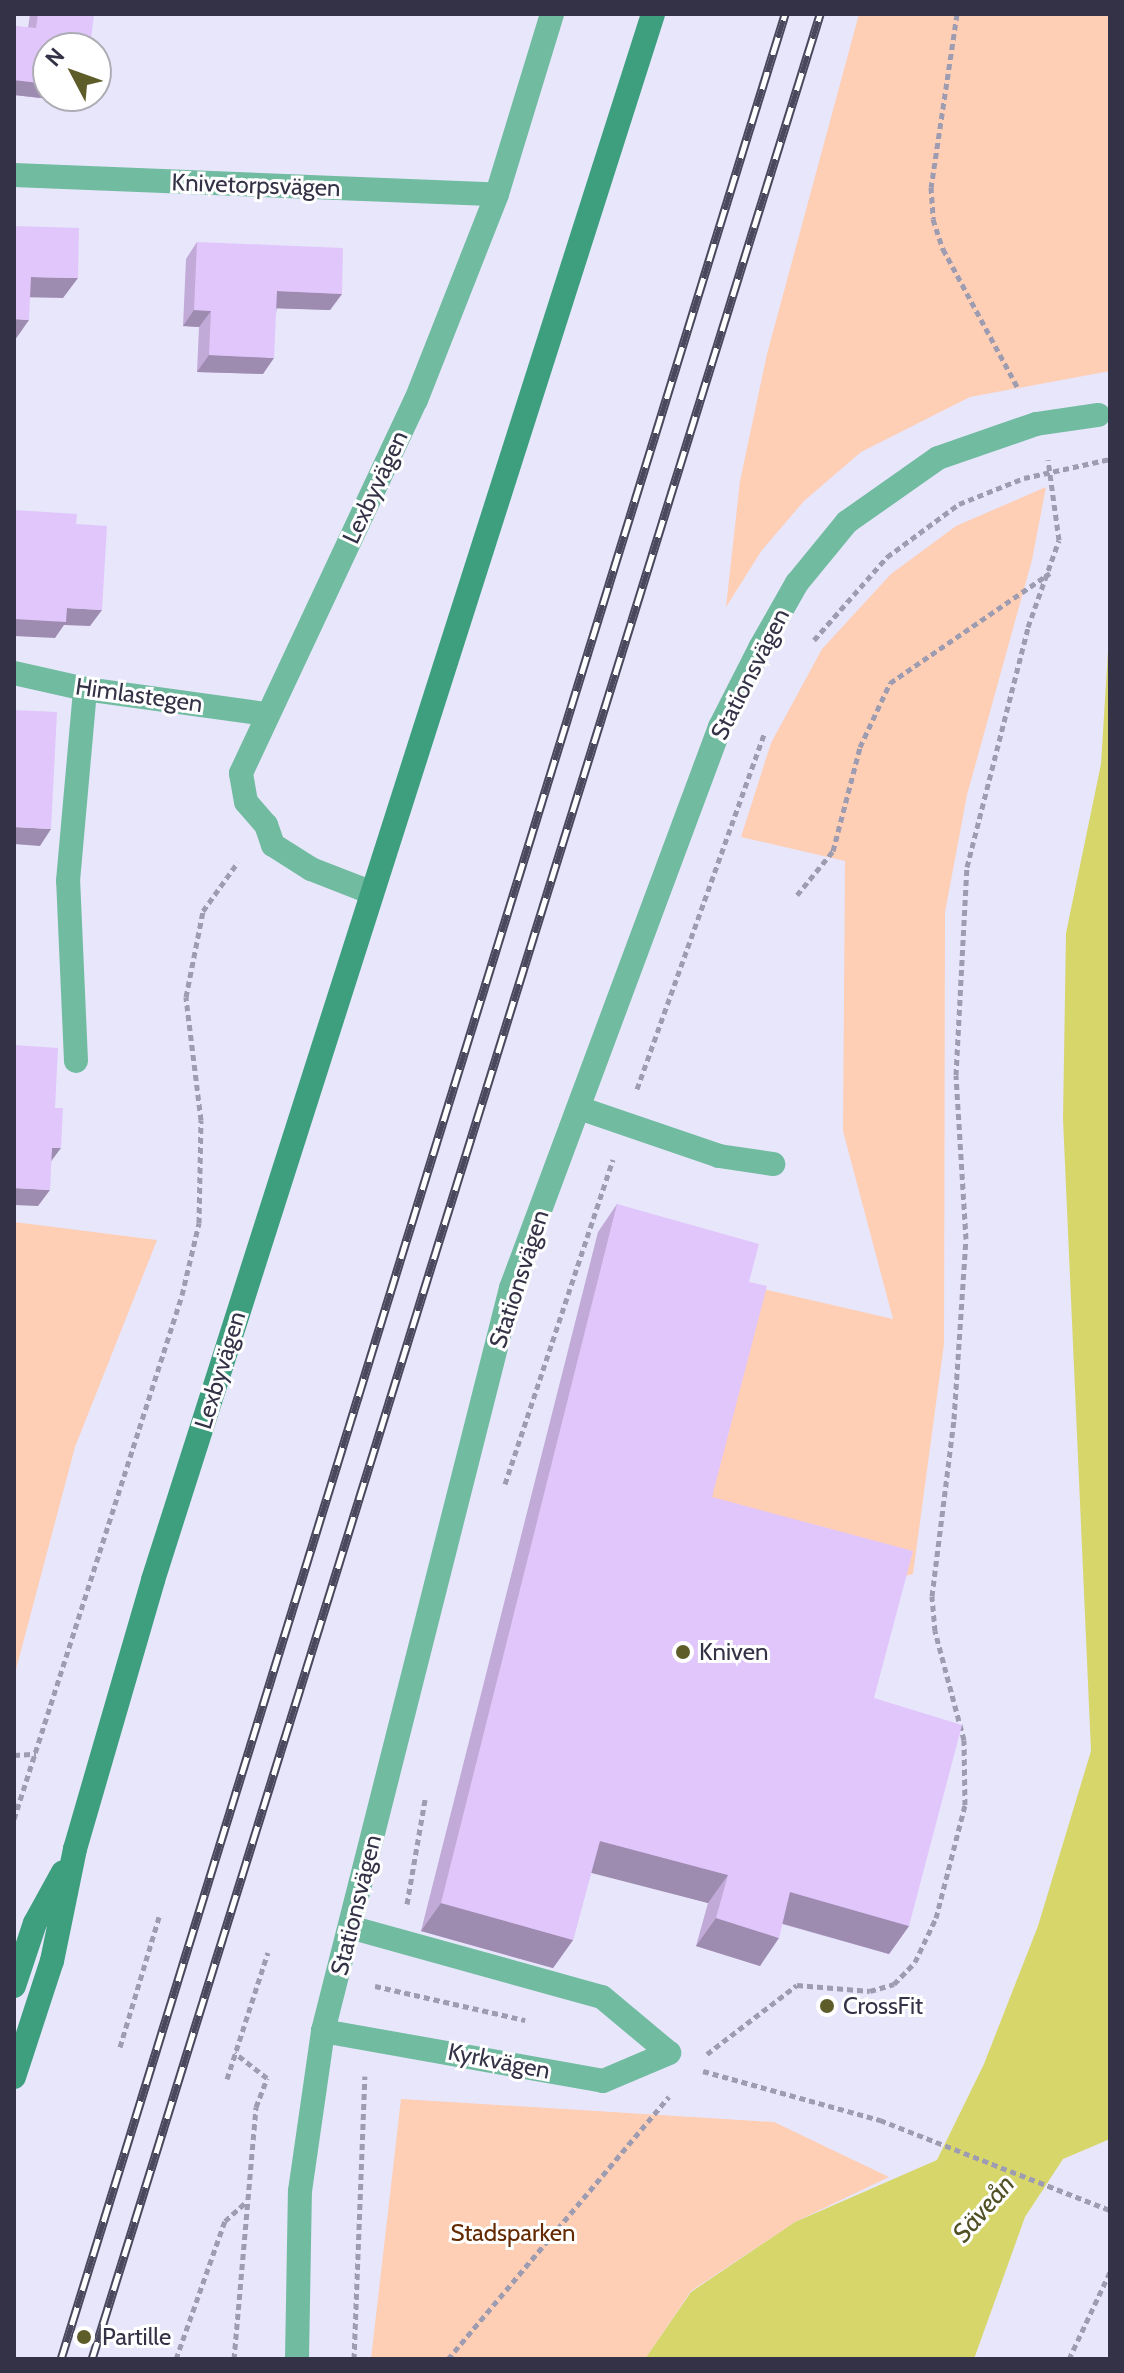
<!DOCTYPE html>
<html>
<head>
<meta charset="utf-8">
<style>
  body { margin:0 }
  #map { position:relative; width:1124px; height:2373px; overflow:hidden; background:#e7e6fb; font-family:Cabin,sans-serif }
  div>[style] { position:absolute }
  .green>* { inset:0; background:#feceb5 }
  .water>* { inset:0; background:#d7d66b }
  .path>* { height:5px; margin-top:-2.5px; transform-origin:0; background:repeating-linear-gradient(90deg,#9e9cb1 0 6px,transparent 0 10px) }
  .lane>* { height:24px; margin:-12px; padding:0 12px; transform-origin:12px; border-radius:12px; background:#71bba0 }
  .street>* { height:24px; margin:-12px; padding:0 12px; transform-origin:12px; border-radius:12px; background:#71bba0 }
  .secondary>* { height:24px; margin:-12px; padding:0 12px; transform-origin:12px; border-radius:12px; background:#3e9f7f }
  .rail>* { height:9px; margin-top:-4.5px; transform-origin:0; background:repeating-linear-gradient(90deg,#fff 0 18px,#4a485c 0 36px); box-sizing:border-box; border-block:2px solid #4a485c }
  .path-bridge>* { height:5px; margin-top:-2.5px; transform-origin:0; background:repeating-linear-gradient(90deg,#9e9cb1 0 6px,transparent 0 10px) }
  .street-bridge>* { height:24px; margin:-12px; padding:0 12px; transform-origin:12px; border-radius:12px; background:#71bba0 }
  .wall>* { inset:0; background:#c2aad8 }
  .shaded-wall>* { inset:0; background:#9e8bb0 }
  .building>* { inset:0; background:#e1c6fb }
  .dots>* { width:22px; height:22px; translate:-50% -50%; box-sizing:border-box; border:4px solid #fff; border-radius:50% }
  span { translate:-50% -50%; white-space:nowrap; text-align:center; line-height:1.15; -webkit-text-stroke:6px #fff; paint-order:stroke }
  .street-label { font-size:24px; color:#343246 }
  .poi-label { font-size:24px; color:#343246 }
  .left { translate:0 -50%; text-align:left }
  .park-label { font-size:24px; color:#642a02 }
  .water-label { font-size:26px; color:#505024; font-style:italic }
  .frame { position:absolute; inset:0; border:16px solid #343246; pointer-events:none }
  .north { position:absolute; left:32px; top:32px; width:80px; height:80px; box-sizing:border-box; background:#fff; border:2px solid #aeadb5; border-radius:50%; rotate:311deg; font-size:22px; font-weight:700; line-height:32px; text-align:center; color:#343246 }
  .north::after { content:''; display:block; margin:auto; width:28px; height:36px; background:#5e5d2a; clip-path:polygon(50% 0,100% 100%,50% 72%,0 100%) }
</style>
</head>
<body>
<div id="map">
  <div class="green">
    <div style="clip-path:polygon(859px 14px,1110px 14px,1110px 371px,970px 397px,861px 452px,804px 501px,762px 550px,726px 607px,740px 481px,767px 354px)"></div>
    <div style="clip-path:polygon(1046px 487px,1032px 560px,967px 795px,945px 912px,944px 1344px,913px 1574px,893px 1579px,693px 1525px,737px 1283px,893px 1319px,843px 1131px,845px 861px,741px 837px,771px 743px,822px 649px,891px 574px,956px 526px)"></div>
    <div style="clip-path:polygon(14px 1222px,157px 1240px,75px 1447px,14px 1677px)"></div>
    <div style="clip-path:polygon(401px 2099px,774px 2122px,889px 2177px,795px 2222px,691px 2291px,645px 2359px,371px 2359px)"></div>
  </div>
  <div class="water">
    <div style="clip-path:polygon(1110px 619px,1110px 2139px,1063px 2159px,1025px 2217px,974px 2359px,645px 2359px,691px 2292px,795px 2222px,937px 2160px,984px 2064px,1038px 1926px,1091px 1751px,1063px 1119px,1066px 933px,1101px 764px)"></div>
  </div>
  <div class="path">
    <div style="left:957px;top:14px;width:175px;rotate:98.5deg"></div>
    <div style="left:931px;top:187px;width:32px;rotate:86deg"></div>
    <div style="left:933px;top:219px;width:32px;rotate:72deg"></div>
    <div style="left:943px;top:249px;width:158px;rotate:61.7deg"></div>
    <div style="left:814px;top:640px;width:111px;rotate:-48.7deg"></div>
    <div style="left:887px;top:557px;width:89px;rotate:-36.4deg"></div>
    <div style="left:797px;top:895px;width:57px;rotate:-50.7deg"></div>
    <div style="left:833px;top:851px;width:107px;rotate:-75.4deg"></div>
    <div style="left:860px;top:747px;width:71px;rotate:-64.9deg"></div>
    <div style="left:890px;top:683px;width:194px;rotate:-34.5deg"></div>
    <div style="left:637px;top:1089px;width:377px;rotate:-70.3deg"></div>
    <div style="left:505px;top:1484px;width:342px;rotate:-71.6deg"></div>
    <div style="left:14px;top:1755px;width:22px;rotate:-3deg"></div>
    <div style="left:14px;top:1819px;width:550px;rotate:-72.22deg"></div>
    <div style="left:182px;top:1295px;width:74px;rotate:-76.7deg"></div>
    <div style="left:199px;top:1223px;width:103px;rotate:-88.9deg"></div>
    <div style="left:201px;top:1120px;width:124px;rotate:-97deg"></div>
    <div style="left:186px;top:997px;width:88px;rotate:-78.8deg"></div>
    <div style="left:203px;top:911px;width:60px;rotate:-54.5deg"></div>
    <div style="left:407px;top:1904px;width:106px;rotate:-80.2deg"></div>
    <div style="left:375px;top:1986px;width:154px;rotate:12.8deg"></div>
    <div style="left:120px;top:2047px;width:136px;rotate:-73.3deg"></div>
    <div style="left:707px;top:2054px;width:113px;rotate:-37.5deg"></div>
    <div style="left:797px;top:1985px;width:73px;rotate:4.7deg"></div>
    <div style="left:870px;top:1991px;width:25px;rotate:-16deg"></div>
    <div style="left:894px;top:1984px;width:30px;rotate:-46deg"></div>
    <div style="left:915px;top:1962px;width:49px;rotate:-64.5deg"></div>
    <div style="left:936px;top:1918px;width:117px;rotate:-75.6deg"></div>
    <div style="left:965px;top:1805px;width:65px;rotate:-90.9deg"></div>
    <div style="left:964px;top:1740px;width:113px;rotate:-104.9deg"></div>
    <div style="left:935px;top:1631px;width:35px;rotate:-95deg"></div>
    <div style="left:932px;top:1596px;width:178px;rotate:-82.9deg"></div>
    <div style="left:954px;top:1419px;width:180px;rotate:-86.2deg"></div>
    <div style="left:966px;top:1239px;width:164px;rotate:-93.5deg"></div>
    <div style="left:956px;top:1075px;width:208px;rotate:-87deg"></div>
    <div style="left:967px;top:867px;width:248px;rotate:-75.7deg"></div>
    <div style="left:1028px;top:627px;width:92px;rotate:-70.4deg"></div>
    <div style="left:1059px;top:540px;width:81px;rotate:-97.8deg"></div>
    <div style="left:703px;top:2071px;width:184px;rotate:15.5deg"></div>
    <div style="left:880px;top:2120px;width:247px;rotate:21.4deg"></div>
    <div style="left:227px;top:2079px;width:133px;rotate:-72.1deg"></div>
    <div style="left:176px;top:2359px;width:146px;rotate:-70.5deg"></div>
    <div style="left:225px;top:2221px;width:27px;rotate:-42deg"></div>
    <div style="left:234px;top:2359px;width:253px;rotate:-85deg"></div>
    <div style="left:256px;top:2107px;width:31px;rotate:-69deg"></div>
    <div style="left:267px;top:2078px;width:41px;rotate:-142deg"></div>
    <div style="left:354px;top:2359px;width:283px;rotate:-87.8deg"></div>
    <div style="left:448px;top:2359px;width:343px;rotate:-49.9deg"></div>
    <div style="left:1069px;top:2359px;width:96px;rotate:-64.8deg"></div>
  </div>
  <div class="lane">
    <div style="left:76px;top:1061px;width:180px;rotate:-92.5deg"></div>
    <div style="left:68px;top:881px;width:193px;rotate:-84.9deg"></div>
    <div style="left:579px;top:1108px;width:148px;rotate:18.9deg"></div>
    <div style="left:719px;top:1156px;width:55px;rotate:8.4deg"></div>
    <div style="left:353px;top:1928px;width:258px;rotate:15.5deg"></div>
    <div style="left:602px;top:1997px;width:87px;rotate:39.9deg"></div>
  </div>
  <div class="street">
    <div style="left:14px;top:175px;width:483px;rotate:2.3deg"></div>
    <div style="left:14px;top:673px;width:73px;rotate:12.7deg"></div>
    <div style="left:85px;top:689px;width:182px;rotate:7.9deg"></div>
    <div style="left:370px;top:892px;width:63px;rotate:-158.7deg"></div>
    <div style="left:311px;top:869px;width:45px;rotate:-147.7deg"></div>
    <div style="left:273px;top:845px;width:21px;rotate:-109deg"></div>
    <div style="left:266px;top:825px;width:30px;rotate:-131deg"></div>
    <div style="left:246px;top:802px;width:29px;rotate:-100deg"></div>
    <div style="left:241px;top:773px;width:412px;rotate:-64.9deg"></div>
    <div style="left:416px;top:400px;width:221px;rotate:-68.5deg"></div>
    <div style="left:497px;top:194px;width:188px;rotate:-73deg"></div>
    <div style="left:323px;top:2031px;width:284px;rotate:10.1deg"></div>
    <div style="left:603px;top:2081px;width:72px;rotate:-23deg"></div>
    <div style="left:297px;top:2359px;width:168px;rotate:-89deg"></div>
    <div style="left:300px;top:2191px;width:162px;rotate:-81.8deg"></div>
    <div style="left:323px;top:2031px;width:766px;rotate:-75.8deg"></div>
    <div style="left:511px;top:1288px;width:599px;rotate:-69.57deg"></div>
    <div style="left:720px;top:727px;width:89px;rotate:-63.1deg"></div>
    <div style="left:760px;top:648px;width:75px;rotate:-60.4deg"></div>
    <div style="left:797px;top:583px;width:79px;rotate:-50.7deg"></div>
    <div style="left:847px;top:522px;width:111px;rotate:-35.1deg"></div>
  </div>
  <div class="secondary">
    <div style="left:14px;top:1986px;width:66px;rotate:-71.6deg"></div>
    <div style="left:35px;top:1923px;width:58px;rotate:-61.2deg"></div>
    <div style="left:14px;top:2077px;width:122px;rotate:-71.9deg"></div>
    <div style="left:52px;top:1961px;width:114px;rotate:-78.4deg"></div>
    <div style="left:75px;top:1849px;width:280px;rotate:-73.8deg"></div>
    <div style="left:153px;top:1580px;width:1644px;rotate:-72.29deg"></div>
  </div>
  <div class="rail">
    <div style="left:61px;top:2359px;width:2454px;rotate:-72.84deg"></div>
    <div style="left:92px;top:2359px;width:2455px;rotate:-72.75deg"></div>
  </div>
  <div class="path-bridge">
    <div style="left:959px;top:504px;width:70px;rotate:-21.8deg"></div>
    <div style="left:1024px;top:478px;width:88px;rotate:-12.5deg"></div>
  </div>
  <div class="street-bridge">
    <div style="left:938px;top:458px;width:104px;rotate:-19.1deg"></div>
    <div style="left:1036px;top:424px;width:63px;rotate:-8.3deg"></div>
  </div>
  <div class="wall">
    <div style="clip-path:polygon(30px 14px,94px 14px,48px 96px,81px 96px,77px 102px,14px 95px,14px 28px,15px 26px,28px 28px)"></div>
    <div style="clip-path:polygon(197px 242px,342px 294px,330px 310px,277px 308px,263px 374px,197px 372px,199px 327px,183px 326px,186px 259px)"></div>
    <div style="clip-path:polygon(617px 1204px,749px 1282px,712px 1497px,874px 1698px,909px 1926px,889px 1954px,782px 1924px,760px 1966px,696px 1946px,708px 1903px,591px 1872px,573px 1940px,553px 1968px,421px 1931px,598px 1232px)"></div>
  </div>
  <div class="shaded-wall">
    <div style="clip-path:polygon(14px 80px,48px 84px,48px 96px,81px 96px,77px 102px,14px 95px)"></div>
    <div style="clip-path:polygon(31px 277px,78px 278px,63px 298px,17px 297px)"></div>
    <div style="clip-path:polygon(277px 291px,342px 294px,330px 310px,266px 308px)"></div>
    <div style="clip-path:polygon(194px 310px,211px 311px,199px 327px,183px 326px)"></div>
    <div style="clip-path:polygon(14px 319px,29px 320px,15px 340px,14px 340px)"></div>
    <div style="clip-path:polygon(209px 355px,274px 358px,263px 374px,197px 372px)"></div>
    <div style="clip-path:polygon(67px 608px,102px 610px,90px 626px,64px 625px,55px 638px,14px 636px,14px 619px)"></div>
    <div style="clip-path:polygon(14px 827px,51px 829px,40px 846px,14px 844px)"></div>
    <div style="clip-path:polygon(52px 1148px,61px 1148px,49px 1164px)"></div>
    <div style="clip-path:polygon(14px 1188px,50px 1190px,38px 1206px,14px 1205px)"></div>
    <div style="clip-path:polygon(600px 1841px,728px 1875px,708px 1903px,580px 1870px)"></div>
    <div style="clip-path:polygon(790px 1892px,909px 1926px,889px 1954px,770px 1920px)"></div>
    <div style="clip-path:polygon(441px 1903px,573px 1940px,553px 1968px,421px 1931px)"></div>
    <div style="clip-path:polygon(716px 1918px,779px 1938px,760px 1966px,696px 1946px)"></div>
  </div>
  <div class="building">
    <div style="clip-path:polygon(38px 14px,94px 14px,90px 48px,48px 48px,48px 84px,14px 80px,14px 37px,15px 26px,36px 28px)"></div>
    <div style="clip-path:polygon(14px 226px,79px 228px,78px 278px,31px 277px,29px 320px,14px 319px)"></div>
    <div style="clip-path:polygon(197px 242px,343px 248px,342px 294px,277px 291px,274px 358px,209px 355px,211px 311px,194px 310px)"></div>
    <div style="clip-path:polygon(14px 510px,77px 514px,76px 524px,107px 526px,102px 610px,67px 608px,66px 622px,14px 619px)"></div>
    <div style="clip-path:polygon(14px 710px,57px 712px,51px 829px,14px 827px)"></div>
    <div style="clip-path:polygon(14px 1045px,58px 1048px,55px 1108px,63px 1108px,61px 1148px,52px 1148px,50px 1190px,14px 1188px)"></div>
    <div style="clip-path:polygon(617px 1204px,759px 1244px,749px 1282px,767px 1286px,712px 1497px,913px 1551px,874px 1698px,962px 1725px,909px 1926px,790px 1892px,779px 1938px,716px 1918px,728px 1875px,600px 1841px,573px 1940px,441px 1903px)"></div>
  </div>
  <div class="dots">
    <div style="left:683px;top:1652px;background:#5e5d2a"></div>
    <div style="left:827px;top:2006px;background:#5e5d2a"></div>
    <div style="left:84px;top:2337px;background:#5e5d2a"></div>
  </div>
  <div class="street-label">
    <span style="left:256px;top:185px;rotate:2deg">Knivetorpsvägen</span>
    <span style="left:375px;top:487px;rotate:-65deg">Lexbyvägen</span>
    <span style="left:750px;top:674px;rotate:-63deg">Stationsvägen</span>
    <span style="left:139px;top:695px;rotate:8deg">Himlastegen</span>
    <span style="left:519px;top:1279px;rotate:-72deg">Stationsvägen</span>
    <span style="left:220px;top:1370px;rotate:-73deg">Lexbyvägen</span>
    <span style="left:356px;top:1905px;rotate:-76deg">Stationsvägen</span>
    <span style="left:499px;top:2061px;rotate:11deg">Kyrkvägen</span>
  </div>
  <div class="poi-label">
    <span class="left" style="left:699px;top:1652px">Kniven</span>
    <span class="left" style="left:843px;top:2006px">CrossFit</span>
    <span class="left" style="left:102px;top:2337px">Partille</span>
  </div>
  <div class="park-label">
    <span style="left:513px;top:2233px">Stadsparken</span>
  </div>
  <div class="water-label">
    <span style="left:984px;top:2209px;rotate:-49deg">Säveån</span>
  </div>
  <div class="frame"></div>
  <div class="north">N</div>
</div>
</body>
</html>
